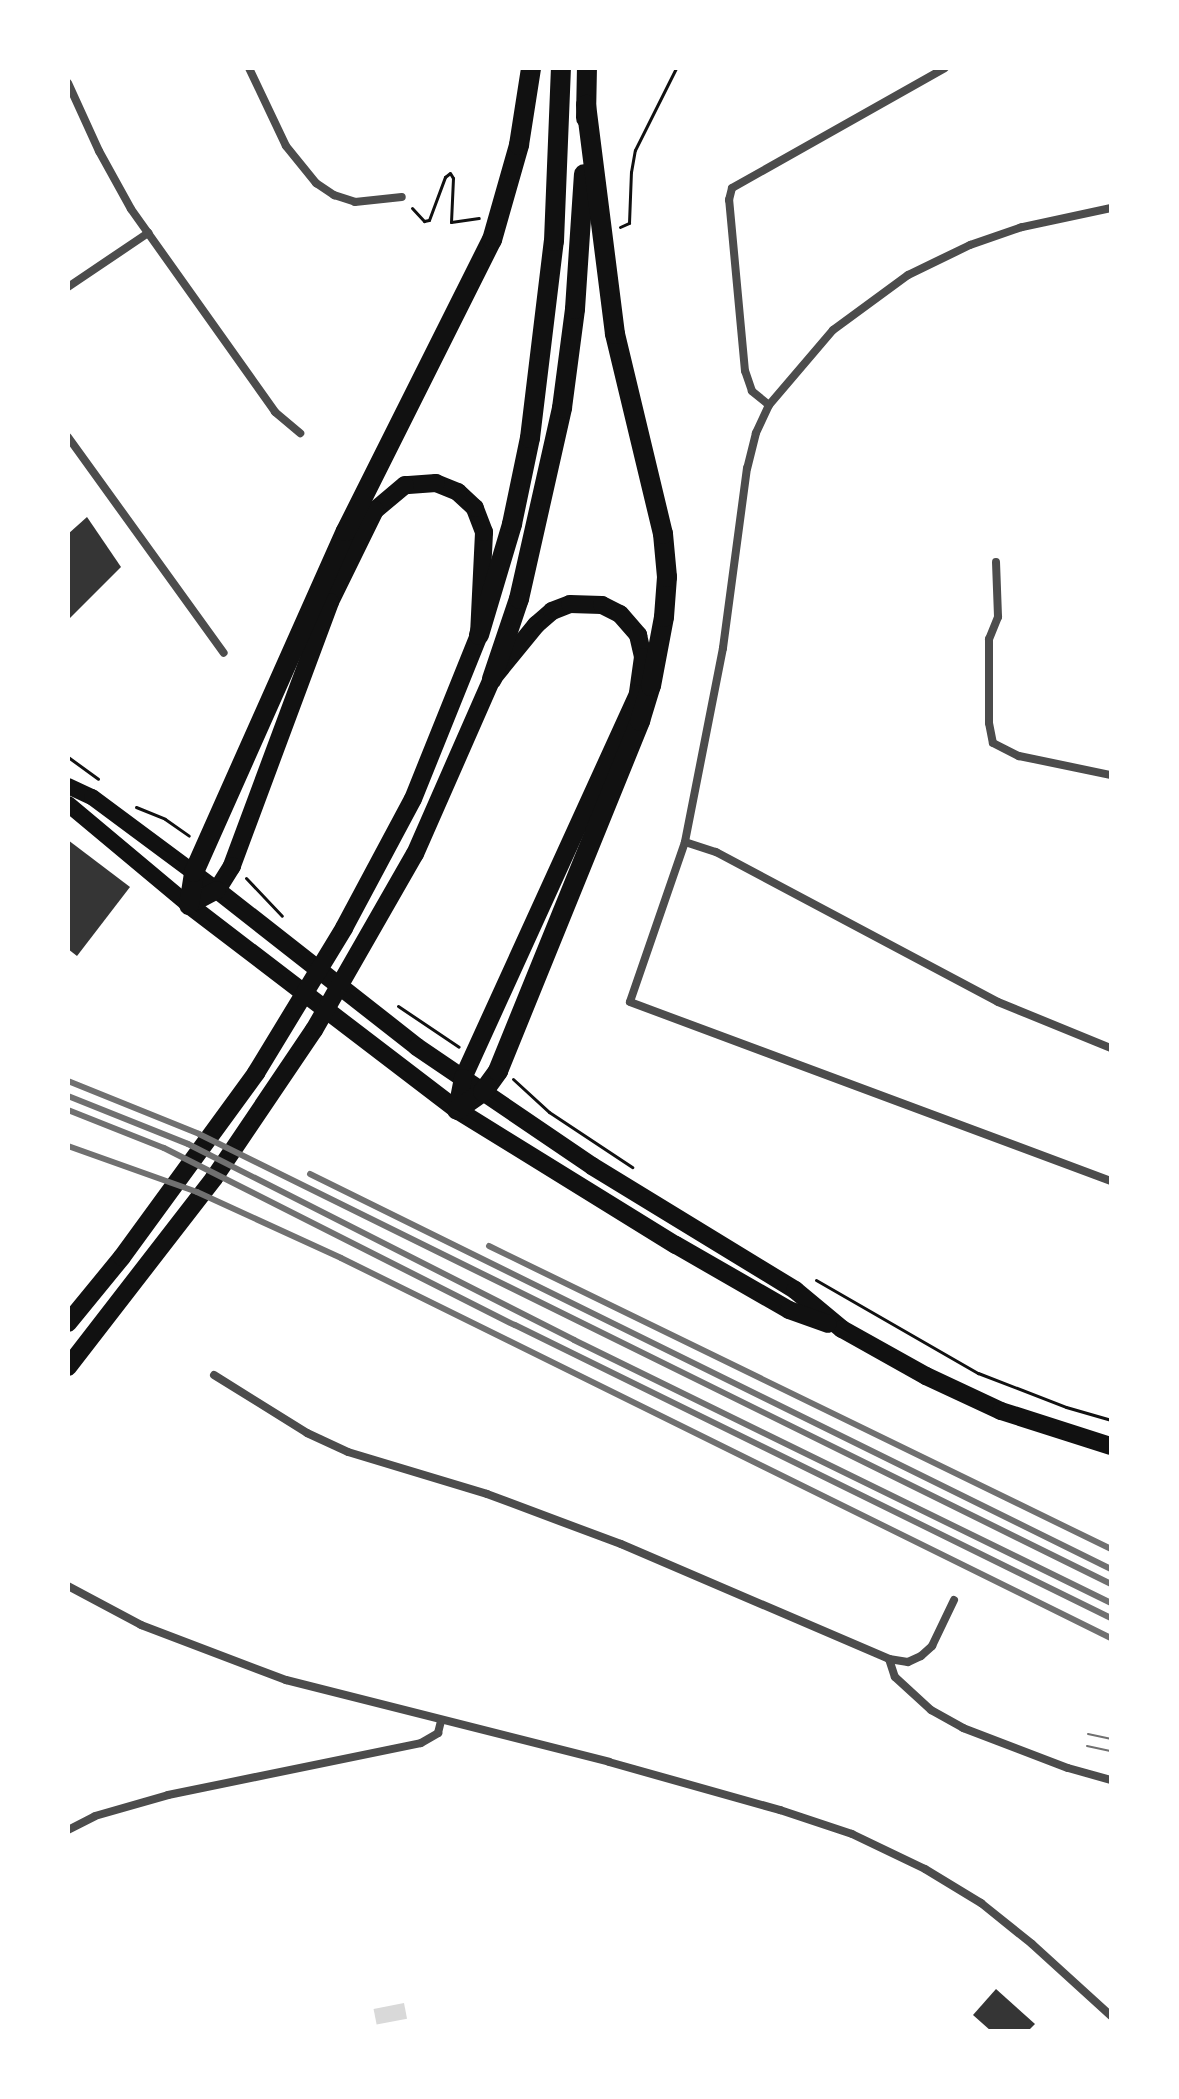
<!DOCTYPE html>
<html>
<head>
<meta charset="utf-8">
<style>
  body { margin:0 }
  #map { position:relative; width:1179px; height:2099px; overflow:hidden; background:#fff; font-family:"DM Sans",sans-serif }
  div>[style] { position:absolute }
  .water>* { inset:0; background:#d9d9d9; transform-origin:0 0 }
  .building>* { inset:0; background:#353535 }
  .path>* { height:3px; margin:-1.5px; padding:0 1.5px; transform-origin:1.5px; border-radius:1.5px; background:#111 }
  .minor>* { height:8px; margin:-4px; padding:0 4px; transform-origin:4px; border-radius:4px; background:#4c4c4c }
  .secondary>* { height:16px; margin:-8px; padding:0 8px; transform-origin:8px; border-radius:8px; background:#111 }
  .primary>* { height:18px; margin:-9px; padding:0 9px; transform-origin:9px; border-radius:9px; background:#111 }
  .motorway>* { height:20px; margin:-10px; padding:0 10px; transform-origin:10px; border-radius:10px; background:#111 }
  .tram>* { height:2px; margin:-1px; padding:0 1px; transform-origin:1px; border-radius:1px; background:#707070 }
  .rail>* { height:6px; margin:-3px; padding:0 3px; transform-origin:3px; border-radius:3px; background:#707070 }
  span { translate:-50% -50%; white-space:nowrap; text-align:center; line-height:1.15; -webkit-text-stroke:6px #fff; paint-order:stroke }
  .frame { position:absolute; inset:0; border:70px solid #fff; pointer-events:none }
</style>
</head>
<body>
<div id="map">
  <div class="water">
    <div style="left:404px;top:2003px;width:16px;height:31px;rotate:79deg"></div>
  </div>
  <div class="building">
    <div style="clip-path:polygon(87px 517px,121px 567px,68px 620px,68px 534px)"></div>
    <div style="clip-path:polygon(68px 840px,130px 887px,77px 956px,68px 949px)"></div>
    <div style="clip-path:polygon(996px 1989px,1035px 2024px,1028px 2031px,991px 2031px,973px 2015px)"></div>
  </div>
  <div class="path">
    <div style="left:412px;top:208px;width:18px;rotate:47deg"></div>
    <div style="left:424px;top:221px;width:5px;rotate:-11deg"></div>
    <div style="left:429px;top:220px;width:46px;rotate:-69.6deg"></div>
    <div style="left:445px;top:177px;width:6px;rotate:-39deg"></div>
    <div style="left:450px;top:173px;width:6px;rotate:59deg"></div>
    <div style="left:453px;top:178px;width:44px;rotate:92.6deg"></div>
    <div style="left:451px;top:222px;width:28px;rotate:-8deg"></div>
    <div style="left:620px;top:227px;width:10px;rotate:-24deg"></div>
    <div style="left:629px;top:223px;width:51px;rotate:-87.8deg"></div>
    <div style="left:631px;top:172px;width:22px;rotate:-80deg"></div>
    <div style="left:635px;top:150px;width:92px;rotate:-63.4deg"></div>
    <div style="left:68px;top:757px;width:37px;rotate:36deg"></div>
    <div style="left:136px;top:807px;width:31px;rotate:22deg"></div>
    <div style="left:165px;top:819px;width:29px;rotate:35deg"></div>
    <div style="left:246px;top:878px;width:52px;rotate:46.5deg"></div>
    <div style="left:398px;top:1006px;width:73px;rotate:33.9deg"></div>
    <div style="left:513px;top:1079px;width:49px;rotate:42.5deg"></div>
    <div style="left:549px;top:1112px;width:100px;rotate:33.5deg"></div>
    <div style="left:816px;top:1280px;width:187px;rotate:29.9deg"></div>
    <div style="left:978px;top:1373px;width:94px;rotate:21.1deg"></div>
    <div style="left:1066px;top:1407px;width:47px;rotate:16.1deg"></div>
  </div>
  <div class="minor">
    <div style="left:249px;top:68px;width:86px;rotate:64.6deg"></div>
    <div style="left:286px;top:146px;width:48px;rotate:51deg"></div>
    <div style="left:316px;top:183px;width:22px;rotate:34deg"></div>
    <div style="left:334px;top:195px;width:22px;rotate:18deg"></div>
    <div style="left:355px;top:202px;width:47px;rotate:-6.1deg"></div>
    <div style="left:68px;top:83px;width:75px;rotate:65.5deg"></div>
    <div style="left:99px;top:151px;width:66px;rotate:61.1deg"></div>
    <div style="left:131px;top:209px;width:249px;rotate:54.6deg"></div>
    <div style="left:275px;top:412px;width:33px;rotate:40deg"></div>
    <div style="left:1111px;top:208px;width:91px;rotate:167.9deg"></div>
    <div style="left:1022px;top:227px;width:55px;rotate:160.9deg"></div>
    <div style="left:970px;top:245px;width:69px;rotate:154.2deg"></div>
    <div style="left:908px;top:275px;width:93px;rotate:143.7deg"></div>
    <div style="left:833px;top:330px;width:99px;rotate:130.5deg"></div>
    <div style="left:769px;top:405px;width:31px;rotate:115deg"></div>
    <div style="left:756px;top:433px;width:36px;rotate:104deg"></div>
    <div style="left:747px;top:468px;width:182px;rotate:97.6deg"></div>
    <div style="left:723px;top:648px;width:198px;rotate:101.1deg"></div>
    <div style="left:685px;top:842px;width:169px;rotate:109deg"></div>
    <div style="left:630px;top:1002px;width:513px;rotate:20.41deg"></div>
    <div style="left:68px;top:287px;width:97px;rotate:-34deg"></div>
    <div style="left:769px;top:405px;width:22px;rotate:-141deg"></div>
    <div style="left:752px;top:391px;width:21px;rotate:-109deg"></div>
    <div style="left:745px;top:371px;width:172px;rotate:-95.3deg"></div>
    <div style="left:729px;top:200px;width:12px;rotate:-76deg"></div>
    <div style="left:732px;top:188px;width:244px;rotate:-29.4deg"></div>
    <div style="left:68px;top:437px;width:266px;rotate:54.2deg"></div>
    <div style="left:996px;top:562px;width:55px;rotate:87.9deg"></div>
    <div style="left:998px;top:617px;width:24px;rotate:112deg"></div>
    <div style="left:989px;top:639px;width:84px;rotate:90deg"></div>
    <div style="left:989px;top:723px;width:20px;rotate:79deg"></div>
    <div style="left:993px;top:743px;width:29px;rotate:27deg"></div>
    <div style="left:1019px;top:756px;width:94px;rotate:11.7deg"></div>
    <div style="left:685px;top:842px;width:33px;rotate:18deg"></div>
    <div style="left:716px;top:852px;width:319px;rotate:28deg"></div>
    <div style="left:998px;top:1002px;width:122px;rotate:22.2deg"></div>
    <div style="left:214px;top:1375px;width:110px;rotate:31.9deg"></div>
    <div style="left:307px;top:1433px;width:45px;rotate:24.9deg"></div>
    <div style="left:348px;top:1452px;width:145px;rotate:16.8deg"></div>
    <div style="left:487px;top:1494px;width:143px;rotate:20.5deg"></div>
    <div style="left:621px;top:1544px;width:292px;rotate:23.2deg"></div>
    <div style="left:889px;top:1659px;width:19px;rotate:9deg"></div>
    <div style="left:908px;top:1662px;width:14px;rotate:-25deg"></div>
    <div style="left:921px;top:1656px;width:15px;rotate:-42deg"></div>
    <div style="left:932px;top:1646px;width:51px;rotate:-64.4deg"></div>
    <div style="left:68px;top:1586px;width:83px;rotate:28.1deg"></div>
    <div style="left:141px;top:1625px;width:155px;rotate:20.8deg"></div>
    <div style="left:286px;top:1680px;width:333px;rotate:14.2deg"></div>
    <div style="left:609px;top:1762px;width:178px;rotate:15.7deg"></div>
    <div style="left:780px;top:1810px;width:76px;rotate:18.4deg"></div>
    <div style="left:852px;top:1834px;width:81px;rotate:25.6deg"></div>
    <div style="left:925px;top:1869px;width:66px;rotate:31.3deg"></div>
    <div style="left:981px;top:1903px;width:65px;rotate:38.8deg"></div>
    <div style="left:1032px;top:1944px;width:107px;rotate:42.3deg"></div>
    <div style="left:889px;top:1659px;width:19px;rotate:72deg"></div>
    <div style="left:895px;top:1677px;width:49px;rotate:42.5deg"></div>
    <div style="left:931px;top:1710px;width:37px;rotate:29deg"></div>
    <div style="left:963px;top:1728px;width:112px;rotate:20.9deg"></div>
    <div style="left:1068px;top:1768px;width:45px;rotate:15.6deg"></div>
    <div style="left:68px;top:1830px;width:30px;rotate:-27deg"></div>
    <div style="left:95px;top:1816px;width:76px;rotate:-16deg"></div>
    <div style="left:168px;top:1795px;width:258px;rotate:-11.6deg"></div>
    <div style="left:421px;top:1743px;width:20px;rotate:-30deg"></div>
    <div style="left:438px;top:1733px;width:12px;rotate:-76deg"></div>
  </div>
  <div class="secondary">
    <div style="left:68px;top:786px;width:26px;rotate:25deg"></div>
    <div style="left:92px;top:797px;width:156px;rotate:36.6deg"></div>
    <div style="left:68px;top:804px;width:158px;rotate:39.9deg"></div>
  </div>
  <div class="primary">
    <div style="left:217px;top:890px;width:254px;rotate:38.1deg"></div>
    <div style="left:417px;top:1047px;width:212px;rotate:34.2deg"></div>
    <div style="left:592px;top:1166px;width:238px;rotate:31.4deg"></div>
    <div style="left:795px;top:1290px;width:61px;rotate:39.7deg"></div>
    <div style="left:842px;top:1329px;width:96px;rotate:29.2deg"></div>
    <div style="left:926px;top:1376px;width:83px;rotate:25deg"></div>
    <div style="left:1001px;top:1411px;width:115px;rotate:17.7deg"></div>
    <div style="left:189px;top:905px;width:337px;rotate:37.4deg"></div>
    <div style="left:457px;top:1110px;width:257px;rotate:31.7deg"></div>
    <div style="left:676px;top:1245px;width:130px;rotate:29.9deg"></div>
    <div style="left:789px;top:1310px;width:41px;rotate:19.7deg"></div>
    <div style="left:68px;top:1323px;width:85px;rotate:-50.7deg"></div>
    <div style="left:122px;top:1257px;width:228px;rotate:-53.9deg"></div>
    <div style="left:256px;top:1073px;width:170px;rotate:-58.7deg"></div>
    <div style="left:344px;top:928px;width:146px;rotate:-61.9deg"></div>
    <div style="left:413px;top:799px;width:177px;rotate:-68.1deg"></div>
    <div style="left:479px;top:635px;width:103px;rotate:-87.2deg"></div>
    <div style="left:484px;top:532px;width:26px;rotate:-111deg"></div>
    <div style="left:475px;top:508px;width:23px;rotate:-137deg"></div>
    <div style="left:458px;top:492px;width:24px;rotate:-158deg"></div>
    <div style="left:436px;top:483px;width:31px;rotate:176deg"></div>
    <div style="left:405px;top:485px;width:39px;rotate:140deg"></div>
    <div style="left:375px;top:510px;width:102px;rotate:116.1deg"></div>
    <div style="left:330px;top:602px;width:282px;rotate:110.4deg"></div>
    <div style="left:232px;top:866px;width:28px;rotate:122deg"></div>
    <div style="left:217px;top:890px;width:32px;rotate:152deg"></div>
    <div style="left:68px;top:1367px;width:239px;rotate:-52.3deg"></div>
    <div style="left:214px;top:1178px;width:179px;rotate:-56deg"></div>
    <div style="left:314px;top:1030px;width:203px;rotate:-60.2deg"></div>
    <div style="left:415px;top:854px;width:191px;rotate:-66.3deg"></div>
    <div style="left:492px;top:679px;width:70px;rotate:-50.8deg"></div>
    <div style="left:536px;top:625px;width:21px;rotate:-41deg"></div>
    <div style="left:552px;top:611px;width:19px;rotate:-21deg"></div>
    <div style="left:570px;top:604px;width:32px;rotate:2deg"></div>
    <div style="left:602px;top:605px;width:20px;rotate:27deg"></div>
    <div style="left:620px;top:614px;width:28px;rotate:49deg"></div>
    <div style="left:638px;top:635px;width:23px;rotate:77deg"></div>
    <div style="left:643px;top:657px;width:37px;rotate:98deg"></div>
    <div style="left:638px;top:694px;width:422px;rotate:114.5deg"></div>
    <div style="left:463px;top:1078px;width:33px;rotate:101deg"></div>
  </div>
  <div class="motorway">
    <div style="left:586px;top:118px;width:50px;rotate:-88.9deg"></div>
    <div style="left:479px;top:635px;width:116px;rotate:-73.4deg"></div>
    <div style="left:512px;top:524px;width:88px;rotate:-78.2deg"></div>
    <div style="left:530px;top:438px;width:198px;rotate:-83.1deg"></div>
    <div style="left:554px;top:241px;width:173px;rotate:-87.7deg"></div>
    <div style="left:492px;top:679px;width:84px;rotate:-71.4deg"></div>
    <div style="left:519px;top:599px;width:196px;rotate:-77.3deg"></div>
    <div style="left:562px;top:408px;width:100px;rotate:-82.5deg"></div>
    <div style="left:575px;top:309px;width:135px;rotate:-86.2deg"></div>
    <div style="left:189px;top:905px;width:33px;rotate:-81deg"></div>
    <div style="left:194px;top:872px;width:373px;rotate:-66deg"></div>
    <div style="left:346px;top:531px;width:326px;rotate:-63.4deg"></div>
    <div style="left:492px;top:240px;width:99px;rotate:-74.1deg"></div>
    <div style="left:519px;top:145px;width:78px;rotate:-81.1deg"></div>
    <div style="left:457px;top:1110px;width:32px;rotate:-35deg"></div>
    <div style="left:483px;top:1092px;width:26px;rotate:-54deg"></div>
    <div style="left:498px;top:1071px;width:378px;rotate:-67.9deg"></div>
    <div style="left:640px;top:721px;width:37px;rotate:-73deg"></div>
    <div style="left:651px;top:686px;width:70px;rotate:-79.3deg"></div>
    <div style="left:664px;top:617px;width:40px;rotate:-85.7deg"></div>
    <div style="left:667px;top:577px;width:43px;rotate:-95.3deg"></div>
    <div style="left:663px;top:534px;width:206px;rotate:-103.5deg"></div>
    <div style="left:615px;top:334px;width:231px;rotate:-97.2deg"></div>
  </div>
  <div class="tram">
    <div style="left:1088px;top:1734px;width:24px;rotate:12deg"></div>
    <div style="left:1087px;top:1746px;width:25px;rotate:12deg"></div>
  </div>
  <div class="rail">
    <div style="left:68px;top:1081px;width:141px;rotate:22deg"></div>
    <div style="left:199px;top:1134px;width:1017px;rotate:26.26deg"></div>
    <div style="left:68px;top:1096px;width:129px;rotate:21.8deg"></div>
    <div style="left:188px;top:1144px;width:433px;rotate:26.9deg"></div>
    <div style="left:574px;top:1340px;width:598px;rotate:26.09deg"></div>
    <div style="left:68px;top:1110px;width:103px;rotate:21.6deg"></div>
    <div style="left:164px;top:1148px;width:393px;rotate:26.8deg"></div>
    <div style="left:515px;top:1325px;width:664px;rotate:26.18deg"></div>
    <div style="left:68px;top:1146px;width:137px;rotate:19.6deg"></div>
    <div style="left:197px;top:1192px;width:158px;rotate:24.6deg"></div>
    <div style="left:341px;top:1258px;width:859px;rotate:26.27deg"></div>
    <div style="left:310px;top:1174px;width:893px;rotate:26.25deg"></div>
    <div style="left:489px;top:1246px;width:692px;rotate:25.97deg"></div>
  </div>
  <div class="frame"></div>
</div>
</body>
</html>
